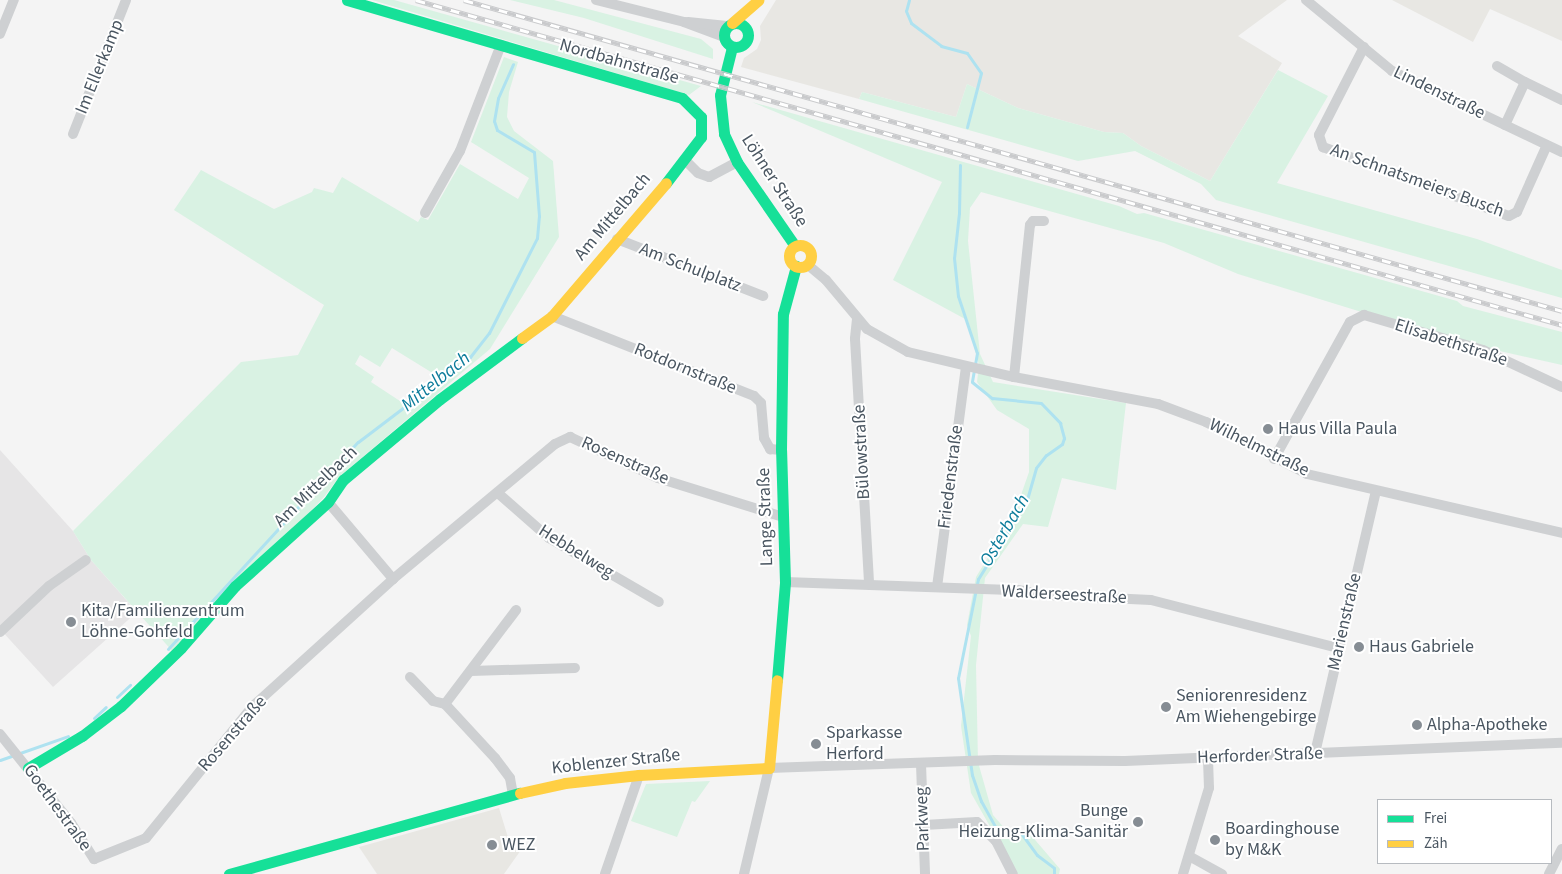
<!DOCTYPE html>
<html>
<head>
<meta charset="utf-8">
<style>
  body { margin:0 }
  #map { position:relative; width:1562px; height:874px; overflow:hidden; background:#f4f4f4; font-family:"Source Sans 3",sans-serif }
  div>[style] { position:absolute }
  .commercial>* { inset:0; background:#e8e7e3 }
  .education>* { inset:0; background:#e6e5e6 }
  .green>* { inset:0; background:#d9f2e3 }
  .stream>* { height:3px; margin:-1.5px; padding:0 1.5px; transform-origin:1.5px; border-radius:1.5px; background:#aee2f0 }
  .street>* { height:10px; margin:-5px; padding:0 5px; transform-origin:5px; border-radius:5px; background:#ced0d2 }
  .fast>* { height:11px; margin:-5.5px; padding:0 5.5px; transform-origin:5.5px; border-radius:5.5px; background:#16e098 }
  .fast>.ring { margin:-5.5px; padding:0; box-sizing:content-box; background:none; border:11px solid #16e098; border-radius:50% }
  .slow>* { height:11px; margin:-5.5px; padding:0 5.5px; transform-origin:5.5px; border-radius:5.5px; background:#ffcf43 }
  .slow>.ring { margin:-5.5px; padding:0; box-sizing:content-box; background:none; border:11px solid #ffcf43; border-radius:50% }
  .rail>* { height:5px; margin-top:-2.5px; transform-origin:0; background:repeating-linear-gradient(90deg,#fff 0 9px,#c9cacc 0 18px); box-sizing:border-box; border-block:1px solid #c9cacc }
  .dots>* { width:14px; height:14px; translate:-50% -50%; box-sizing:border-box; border:2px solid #fff; border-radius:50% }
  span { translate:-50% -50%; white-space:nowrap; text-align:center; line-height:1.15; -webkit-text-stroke:4px #fff; paint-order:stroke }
  .street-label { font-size:18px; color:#4a5661 }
  .poi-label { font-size:18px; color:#4a5661 }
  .left { translate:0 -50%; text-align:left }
  .right { translate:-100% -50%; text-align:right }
  .water-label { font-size:19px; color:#0c7c9b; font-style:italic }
  .legend { position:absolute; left:1377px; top:799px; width:175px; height:65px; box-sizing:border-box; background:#fff; border:1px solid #b7bbc0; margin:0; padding:6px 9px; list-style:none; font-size:15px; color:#4a5661 }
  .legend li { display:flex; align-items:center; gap:10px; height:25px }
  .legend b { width:25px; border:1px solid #b7bbc0 }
</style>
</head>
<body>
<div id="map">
  <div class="commercial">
    <div style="clip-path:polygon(776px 0,1287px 0,1238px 36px,1282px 63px,1210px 181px,1141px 146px,1123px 133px,1104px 132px,1018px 108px,967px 84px,956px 117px,862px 92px,859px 99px,741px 67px,744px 58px,757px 49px,761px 40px,760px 26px)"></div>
    <div style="clip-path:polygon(1392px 0,1562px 0,1562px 41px,1490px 9px,1473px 42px)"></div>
    <div style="clip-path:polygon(499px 808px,510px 844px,521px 850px,504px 874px,377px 874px,359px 847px)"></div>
  </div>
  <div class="education">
    <div style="clip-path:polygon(0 450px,73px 531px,91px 560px,137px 612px,53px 687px,0 629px)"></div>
  </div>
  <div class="green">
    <div style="clip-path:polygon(372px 0,394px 0,701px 86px,689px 95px)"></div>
    <div style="clip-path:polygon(510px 0,554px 0,701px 39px,713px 49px,713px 59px,584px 18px)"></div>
    <div style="clip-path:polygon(evenodd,504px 57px,518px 62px,509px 92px,507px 117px,514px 131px,553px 161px,559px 237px,490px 349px,339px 477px,324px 497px,174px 653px,91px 560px,73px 531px,241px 362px,298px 355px,324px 305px,174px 210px,201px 170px,274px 209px,312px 192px,314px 188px,333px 193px,342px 177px,418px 222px,421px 217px,428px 220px,460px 164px,518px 199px,529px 178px,471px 142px,504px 57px,392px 348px,439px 377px,403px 403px,371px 382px,374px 377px,355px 364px,360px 355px,380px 367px,392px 348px)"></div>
    <div style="clip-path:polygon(1278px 70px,1328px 96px,1277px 183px,1477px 239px,1562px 270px,1562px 298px,1216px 200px,1201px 184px,1135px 151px,1078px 161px,859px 99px,862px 92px,956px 117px,967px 84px,1018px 108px,1104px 132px,1123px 133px,1141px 146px,1210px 181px)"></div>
    <div style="clip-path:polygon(752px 102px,1119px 206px,1137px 214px,1144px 213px,1457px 301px,1463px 306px,1562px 332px,1562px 365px,1482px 347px,1368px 314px,1238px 274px,1164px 243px,981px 192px,970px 208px,968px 241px,980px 354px,993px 382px,1126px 403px,1116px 490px,1062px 478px,1048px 527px,1023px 524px,985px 578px,976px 665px,978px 762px,993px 815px,1006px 830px,1030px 834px,1060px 869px,1059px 874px,1017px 874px,971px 793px,961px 726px,971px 636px,967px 625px,976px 577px,1014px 515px,1029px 472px,1029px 429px,997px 410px,977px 382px,979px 365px,967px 320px,893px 280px,942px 182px)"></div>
    <div style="clip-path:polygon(710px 781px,695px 802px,692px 801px,677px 837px,631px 821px,646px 784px)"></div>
  </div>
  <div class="stream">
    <div style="left:909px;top:0;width:11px;rotate:105deg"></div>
    <div style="left:906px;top:11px;width:13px;rotate:67deg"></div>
    <div style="left:911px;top:23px;width:38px;rotate:37deg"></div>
    <div style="left:941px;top:46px;width:27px;rotate:15deg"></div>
    <div style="left:967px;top:53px;width:24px;rotate:55deg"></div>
    <div style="left:981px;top:73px;width:56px;rotate:104.5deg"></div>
    <div style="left:960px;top:165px;width:48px;rotate:91.2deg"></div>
    <div style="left:959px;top:213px;width:45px;rotate:96.3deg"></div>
    <div style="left:954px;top:258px;width:38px;rotate:84deg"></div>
    <div style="left:958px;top:296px;width:60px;rotate:71.6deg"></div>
    <div style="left:977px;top:353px;width:29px;rotate:100deg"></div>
    <div style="left:972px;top:382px;width:26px;rotate:39deg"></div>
    <div style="left:992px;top:398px;width:49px;rotate:5.8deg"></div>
    <div style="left:1041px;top:403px;width:28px;rotate:46deg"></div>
    <div style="left:1060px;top:423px;width:16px;rotate:75deg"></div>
    <div style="left:1064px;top:438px;width:6px;rotate:108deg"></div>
    <div style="left:1062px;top:444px;width:19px;rotate:145deg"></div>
    <div style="left:1046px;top:455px;width:16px;rotate:128deg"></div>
    <div style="left:1036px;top:468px;width:33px;rotate:106deg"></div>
    <div style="left:1027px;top:500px;width:93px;rotate:121.8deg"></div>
    <div style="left:978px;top:579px;width:101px;rotate:101.4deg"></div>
    <div style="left:958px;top:678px;width:98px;rotate:81.8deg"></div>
    <div style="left:972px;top:775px;width:28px;rotate:71deg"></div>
    <div style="left:981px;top:801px;width:31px;rotate:61deg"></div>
    <div style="left:996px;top:828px;width:25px;rotate:11deg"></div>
    <div style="left:1021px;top:833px;width:27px;rotate:54deg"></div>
    <div style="left:1037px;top:855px;width:21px;rotate:37deg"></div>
    <div style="left:1054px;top:868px;width:6px;rotate:90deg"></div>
    <div style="left:168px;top:649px;width:281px;rotate:-47.5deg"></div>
    <div style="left:358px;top:442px;width:141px;rotate:-37.2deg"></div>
    <div style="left:470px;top:357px;width:31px;rotate:-52deg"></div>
    <div style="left:489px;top:333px;width:106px;rotate:-63.2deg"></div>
    <div style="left:537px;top:238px;width:22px;rotate:-85deg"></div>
    <div style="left:539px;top:216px;width:64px;rotate:-94.5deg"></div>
    <div style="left:534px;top:152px;width:43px;rotate:-149.3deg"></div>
    <div style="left:497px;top:130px;width:9px;rotate:-108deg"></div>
    <div style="left:494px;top:121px;width:23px;rotate:-80deg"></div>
    <div style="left:498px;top:98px;width:37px;rotate:-66deg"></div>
    <div style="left:117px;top:697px;width:18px;rotate:-43deg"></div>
    <div style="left:94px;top:718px;width:16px;rotate:-43deg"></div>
    <div style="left:0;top:760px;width:72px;rotate:-19.4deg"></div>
  </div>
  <div class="street">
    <div style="left:596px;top:0;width:91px;rotate:14deg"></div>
    <div style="left:684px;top:22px;width:43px;rotate:20.6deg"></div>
    <div style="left:1306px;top:0;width:112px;rotate:39.5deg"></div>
    <div style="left:1392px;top:71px;width:188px;rotate:25.5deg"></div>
    <div style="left:688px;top:22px;width:39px;rotate:6deg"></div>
    <div style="left:0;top:34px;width:37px;rotate:-68deg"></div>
    <div style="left:1364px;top:47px;width:99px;rotate:117.1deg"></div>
    <div style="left:1319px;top:135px;width:13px;rotate:72deg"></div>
    <div style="left:1323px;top:147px;width:198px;rotate:20.4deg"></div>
    <div style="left:1509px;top:216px;width:9px;rotate:-27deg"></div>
    <div style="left:1517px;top:212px;width:73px;rotate:-65.9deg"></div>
    <div style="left:1497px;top:66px;width:32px;rotate:30deg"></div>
    <div style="left:1505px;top:125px;width:47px;rotate:-65.1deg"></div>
    <div style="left:1525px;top:82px;width:41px;rotate:25.9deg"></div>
    <div style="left:73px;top:134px;width:144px;rotate:-68.4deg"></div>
    <div style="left:686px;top:161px;width:17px;rotate:45deg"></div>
    <div style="left:698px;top:173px;width:12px;rotate:20deg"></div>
    <div style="left:709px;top:177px;width:32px;rotate:-28deg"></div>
    <div style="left:425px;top:213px;width:71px;rotate:-60.6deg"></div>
    <div style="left:460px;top:151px;width:114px;rotate:-68.9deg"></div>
    <div style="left:617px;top:239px;width:157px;rotate:21.3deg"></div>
    <div style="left:808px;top:265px;width:23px;rotate:40deg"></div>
    <div style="left:826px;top:280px;width:64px;rotate:50.1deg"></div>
    <div style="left:867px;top:329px;width:47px;rotate:29.3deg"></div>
    <div style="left:908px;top:352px;width:109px;rotate:13.3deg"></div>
    <div style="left:1014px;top:377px;width:147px;rotate:10.6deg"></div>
    <div style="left:1158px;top:404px;width:51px;rotate:20.6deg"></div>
    <div style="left:1206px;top:422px;width:114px;rotate:27.2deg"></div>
    <div style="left:1307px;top:474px;width:262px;rotate:13deg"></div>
    <div style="left:552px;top:316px;width:217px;rotate:21.6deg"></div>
    <div style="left:754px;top:396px;width:10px;rotate:45deg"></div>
    <div style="left:761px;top:403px;width:35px;rotate:85deg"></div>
    <div style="left:764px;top:438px;width:13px;rotate:61deg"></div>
    <div style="left:770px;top:449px;width:11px;rotate:5deg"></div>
    <div style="left:857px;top:319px;width:20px;rotate:96deg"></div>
    <div style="left:855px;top:339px;width:246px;rotate:86.7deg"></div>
    <div style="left:1014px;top:377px;width:153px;rotate:-84deg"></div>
    <div style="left:1030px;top:225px;width:5px;rotate:-53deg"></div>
    <div style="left:1033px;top:221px;width:11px"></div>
    <div style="left:1274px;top:459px;width:157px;rotate:-61deg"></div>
    <div style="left:1350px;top:322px;width:16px;rotate:-27deg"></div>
    <div style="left:1364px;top:315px;width:124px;rotate:16.4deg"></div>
    <div style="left:1483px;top:350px;width:87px;rotate:25.1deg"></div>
    <div style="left:499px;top:494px;width:67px;rotate:41.3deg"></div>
    <div style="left:549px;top:538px;width:127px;rotate:30.2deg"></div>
    <div style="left:328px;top:502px;width:101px;rotate:49.8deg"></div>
    <div style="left:785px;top:582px;width:233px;rotate:2deg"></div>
    <div style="left:1018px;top:590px;width:28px;rotate:10deg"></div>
    <div style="left:1046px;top:595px;width:105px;rotate:2.7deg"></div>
    <div style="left:1151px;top:600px;width:193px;rotate:14.4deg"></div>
    <div style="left:937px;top:587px;width:222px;rotate:-82.5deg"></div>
    <div style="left:0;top:632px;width:67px;rotate:-43.2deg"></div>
    <div style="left:49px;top:586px;width:45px;rotate:-35.1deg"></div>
    <div style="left:471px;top:671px;width:104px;rotate:-1.7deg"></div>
    <div style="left:410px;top:677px;width:33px;rotate:46deg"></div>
    <div style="left:433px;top:701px;width:12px;rotate:14deg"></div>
    <div style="left:445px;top:704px;width:74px;rotate:47.2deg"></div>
    <div style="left:495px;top:758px;width:25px;rotate:53deg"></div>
    <div style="left:510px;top:778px;width:17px;rotate:80deg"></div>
    <div style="left:445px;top:704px;width:118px;rotate:-52.9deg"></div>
    <div style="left:0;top:734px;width:114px;rotate:51.4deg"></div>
    <div style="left:71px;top:823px;width:43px;rotate:57.4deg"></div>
    <div style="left:94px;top:859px;width:56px;rotate:-22deg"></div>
    <div style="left:146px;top:838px;width:169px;rotate:-51deg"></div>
    <div style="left:252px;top:707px;width:190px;rotate:-42.2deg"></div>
    <div style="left:393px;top:579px;width:211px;rotate:-39.8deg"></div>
    <div style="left:555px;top:444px;width:17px;rotate:-25deg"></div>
    <div style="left:570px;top:437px;width:97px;rotate:25deg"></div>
    <div style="left:658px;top:478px;width:131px;rotate:17.3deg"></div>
    <div style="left:1315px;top:753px;width:269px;rotate:-76.9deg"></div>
    <div style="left:921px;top:764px;width:110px;rotate:87.9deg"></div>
    <div style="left:924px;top:825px;width:53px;rotate:-3.2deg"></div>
    <div style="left:977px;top:822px;width:27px;rotate:45deg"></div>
    <div style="left:996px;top:841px;width:37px;rotate:63deg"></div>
    <div style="left:1189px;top:856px;width:38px;rotate:29deg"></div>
    <div style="left:605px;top:874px;width:105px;rotate:-71deg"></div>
    <div style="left:744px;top:874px;width:109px;rotate:-76.7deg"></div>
    <div style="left:769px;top:768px;width:226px;rotate:-2deg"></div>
    <div style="left:995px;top:760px;width:130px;rotate:0.4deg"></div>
    <div style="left:1125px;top:761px;width:437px;rotate:-2.4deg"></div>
    <div style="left:1183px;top:874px;width:90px;rotate:-73.2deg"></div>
    <div style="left:1209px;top:788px;width:30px;rotate:-92deg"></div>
    <div style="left:1549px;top:874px;width:28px;rotate:-63deg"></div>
  </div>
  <div class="fast">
    <div style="left:347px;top:0;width:349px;rotate:16.3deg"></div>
    <div style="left:682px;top:98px;width:27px;rotate:45deg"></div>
    <div style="left:701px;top:117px;width:20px;rotate:90deg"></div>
    <div style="left:701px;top:137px;width:58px;rotate:127.3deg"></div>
    <div class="ring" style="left:724px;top:23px;width:13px;height:13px"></div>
    <div style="left:732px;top:47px;width:49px;rotate:104deg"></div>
    <div style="left:720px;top:95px;width:39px;rotate:84deg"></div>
    <div style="left:724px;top:134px;width:31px;rotate:65deg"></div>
    <div style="left:737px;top:162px;width:102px;rotate:55.4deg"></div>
    <div style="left:777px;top:680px;width:98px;rotate:-85.3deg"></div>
    <div style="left:785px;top:582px;width:132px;rotate:-91.7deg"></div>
    <div style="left:781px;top:450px;width:136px;rotate:-89.2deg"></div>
    <div style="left:783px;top:314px;width:50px;rotate:-74.8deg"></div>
    <div style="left:28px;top:768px;width:63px;rotate:-30.7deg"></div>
    <div style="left:82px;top:736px;width:49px;rotate:-37.6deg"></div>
    <div style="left:121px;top:706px;width:83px;rotate:-44deg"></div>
    <div style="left:181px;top:648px;width:82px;rotate:-48.9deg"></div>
    <div style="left:235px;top:586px;width:125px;rotate:-42.1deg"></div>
    <div style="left:328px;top:502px;width:27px;rotate:-56deg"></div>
    <div style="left:343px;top:480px;width:126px;rotate:-39.9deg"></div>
    <div style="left:440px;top:399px;width:102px;rotate:-36.6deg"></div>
    <div style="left:229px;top:874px;width:302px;rotate:-15.6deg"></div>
  </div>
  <div class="slow">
    <div style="left:732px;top:23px;width:35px;rotate:-41deg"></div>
    <div class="ring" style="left:789px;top:245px;width:11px;height:11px"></div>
    <div style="left:522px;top:338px;width:37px;rotate:-36deg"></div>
    <div style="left:552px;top:316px;width:175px;rotate:-49.4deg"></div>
    <div style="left:520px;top:793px;width:46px;rotate:-12.5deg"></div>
    <div style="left:565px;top:783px;width:74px;rotate:-6.2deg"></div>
    <div style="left:639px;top:775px;width:130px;rotate:-3.1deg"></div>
    <div style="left:769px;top:768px;width:88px;rotate:-84.8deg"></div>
  </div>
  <div class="rail">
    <div style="left:416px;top:0;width:1191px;rotate:15.83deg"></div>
    <div style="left:464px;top:0;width:1141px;rotate:15.81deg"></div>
  </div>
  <div class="dots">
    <div style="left:1268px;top:429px;background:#868d94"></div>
    <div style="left:71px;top:622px;background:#868d94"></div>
    <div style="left:1359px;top:647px;background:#868d94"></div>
    <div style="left:1166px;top:707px;background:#868d94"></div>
    <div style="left:1417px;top:725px;background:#868d94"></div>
    <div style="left:816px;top:744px;background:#868d94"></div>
    <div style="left:1138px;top:822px;background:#868d94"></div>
    <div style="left:1215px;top:840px;background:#868d94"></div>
    <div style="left:492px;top:845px;background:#868d94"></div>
  </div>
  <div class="street-label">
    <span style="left:619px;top:62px;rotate:16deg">Nordbahnstraße</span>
    <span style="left:100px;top:67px;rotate:-68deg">Im Ellerkamp</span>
    <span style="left:1439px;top:93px;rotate:26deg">Lindenstraße</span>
    <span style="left:774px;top:181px;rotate:57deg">Löhner Straße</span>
    <span style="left:1417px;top:181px;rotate:20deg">An Schnatsmeiers Busch</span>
    <span style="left:613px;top:217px;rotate:-50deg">Am Mittelbach</span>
    <span style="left:690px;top:268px;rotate:21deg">Am Schulplatz</span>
    <span style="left:1451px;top:343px;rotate:18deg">Elisabethstraße</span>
    <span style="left:685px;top:369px;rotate:22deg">Rotdornstraße</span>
    <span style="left:1259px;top:448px;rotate:26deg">Wilhelmstraße</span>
    <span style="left:862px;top:452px;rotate:-93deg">Bülowstraße</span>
    <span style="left:625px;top:461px;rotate:24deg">Rosenstraße</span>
    <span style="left:951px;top:477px;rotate:-83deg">Friedenstraße</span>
    <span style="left:316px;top:487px;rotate:-44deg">Am Mittelbach</span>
    <span style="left:766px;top:517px;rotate:-92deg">Lange Straße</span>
    <span style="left:576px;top:552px;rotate:32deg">Hebbelweg</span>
    <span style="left:1064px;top:595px;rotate:3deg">Walderseestraße</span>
    <span style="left:1345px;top:622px;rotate:-77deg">Marienstraße</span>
    <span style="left:233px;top:734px;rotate:-49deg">Rosenstraße</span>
    <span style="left:1260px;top:756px;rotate:-2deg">Herforder Straße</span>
    <span style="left:616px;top:762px;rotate:-6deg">Koblenzer Straße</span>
    <span style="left:57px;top:808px;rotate:54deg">Goethestraße</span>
    <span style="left:923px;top:819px;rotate:-92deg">Parkweg</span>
  </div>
  <div class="poi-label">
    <span class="left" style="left:1278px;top:429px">Haus Villa Paula</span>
    <span class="left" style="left:81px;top:622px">Kita/Familienzentrum<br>Löhne-Gohfeld</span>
    <span class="left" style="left:1369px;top:647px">Haus Gabriele</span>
    <span class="left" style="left:1176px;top:707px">Seniorenresidenz<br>Am Wiehengebirge</span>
    <span class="left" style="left:1427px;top:725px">Alpha-Apotheke</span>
    <span class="left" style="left:826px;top:744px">Sparkasse<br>Herford</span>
    <span class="right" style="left:1128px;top:822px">Bunge<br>Heizung-Klima-Sanitär</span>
    <span class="left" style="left:1225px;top:840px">Boardinghouse<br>by M&amp;K</span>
    <span class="left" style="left:502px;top:845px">WEZ</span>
  </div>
  <div class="water-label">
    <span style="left:436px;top:382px;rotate:-39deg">Mittelbach</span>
    <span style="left:1005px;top:531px;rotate:-60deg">Osterbach</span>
  </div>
  <ul class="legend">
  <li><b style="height:6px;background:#16e098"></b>Frei</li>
  <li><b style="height:6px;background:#ffcf43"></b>Zäh</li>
  </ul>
</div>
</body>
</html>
